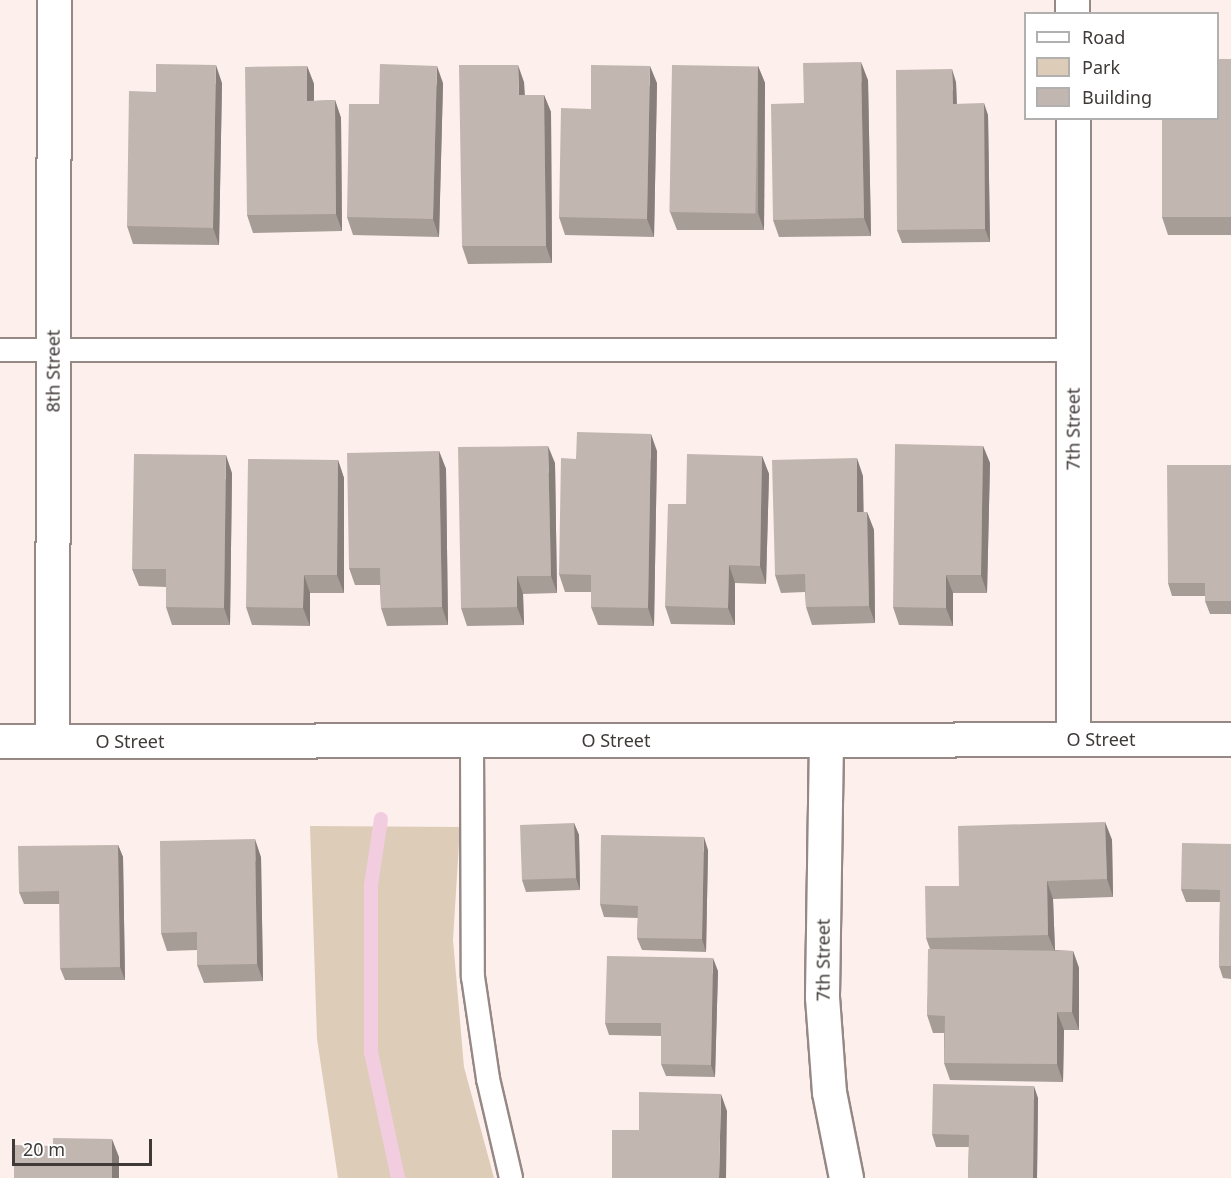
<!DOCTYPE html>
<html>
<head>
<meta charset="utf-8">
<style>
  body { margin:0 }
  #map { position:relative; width:1231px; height:1178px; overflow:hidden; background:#fdefec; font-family:"Noto Sans",sans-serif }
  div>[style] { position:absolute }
  .green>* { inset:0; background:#ddccb7 }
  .stream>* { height:14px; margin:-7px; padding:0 7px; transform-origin:7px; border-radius:7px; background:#f2cde0 }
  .roads { filter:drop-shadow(2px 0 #958885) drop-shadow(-2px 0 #958885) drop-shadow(0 2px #958885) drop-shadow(0 -2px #958885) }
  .service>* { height:22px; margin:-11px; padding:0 11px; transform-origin:11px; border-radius:11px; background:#fff }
  .minor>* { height:33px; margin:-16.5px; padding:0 16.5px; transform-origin:16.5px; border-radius:16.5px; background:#fff }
  .tertiary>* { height:33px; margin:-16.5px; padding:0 16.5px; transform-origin:16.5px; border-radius:16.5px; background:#fff }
  .wall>* { inset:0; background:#a79d97 }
  .shaded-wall>* { inset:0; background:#887f7b }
  .building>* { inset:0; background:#c2b6b0; transform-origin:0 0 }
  span { translate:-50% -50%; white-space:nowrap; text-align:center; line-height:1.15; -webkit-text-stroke:4.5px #fff; paint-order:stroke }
  .street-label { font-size:18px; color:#3f3938 }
  .legend { position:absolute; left:1024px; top:12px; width:195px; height:108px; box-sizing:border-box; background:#fff; border:2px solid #b2b0af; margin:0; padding:8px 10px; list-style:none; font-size:18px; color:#3f3938 }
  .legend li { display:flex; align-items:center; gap:12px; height:30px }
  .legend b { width:30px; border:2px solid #b2b0af }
  .scale { position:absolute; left:12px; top:1139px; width:140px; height:27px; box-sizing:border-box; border:3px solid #3f3938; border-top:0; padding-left:8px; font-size:18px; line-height:21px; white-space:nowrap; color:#3f3938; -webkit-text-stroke:4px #fff; paint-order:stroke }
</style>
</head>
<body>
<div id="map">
  <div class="green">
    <div style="clip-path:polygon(310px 826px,460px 827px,453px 940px,464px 1067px,494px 1178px,338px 1178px,317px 1039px)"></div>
  </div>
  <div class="stream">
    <div style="left:381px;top:819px;width:67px;rotate:98.6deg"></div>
    <div style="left:371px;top:885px;width:167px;rotate:90deg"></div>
    <div style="left:371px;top:1052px;width:129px;rotate:77.9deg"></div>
  </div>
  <div class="roads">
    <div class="service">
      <div style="left:0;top:350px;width:1073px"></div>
      <div style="left:472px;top:740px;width:237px;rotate:89.8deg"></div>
      <div style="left:473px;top:977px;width:103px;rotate:81.6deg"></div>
      <div style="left:488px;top:1079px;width:102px;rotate:76.9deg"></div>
    </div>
    <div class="minor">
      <div style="left:1072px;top:0;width:14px;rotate:90deg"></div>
      <div style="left:1073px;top:118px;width:621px;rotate:90deg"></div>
      <div style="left:826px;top:740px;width:257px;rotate:90.9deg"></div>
      <div style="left:822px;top:997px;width:95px;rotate:85.8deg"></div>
      <div style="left:829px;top:1092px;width:88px;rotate:78.8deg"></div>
      <div style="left:52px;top:741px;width:741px;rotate:-89.85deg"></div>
    </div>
    <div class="tertiary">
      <div style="left:0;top:741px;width:1231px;rotate:-0.09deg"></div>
    </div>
  </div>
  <div class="wall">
    <div style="clip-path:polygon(1231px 59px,1231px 235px,1168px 235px,1162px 217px)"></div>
    <div style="clip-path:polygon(307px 66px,314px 84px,314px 101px,335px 100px,341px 118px,342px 231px,253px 233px,247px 215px)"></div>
    <div style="clip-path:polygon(758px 66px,765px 83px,764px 230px,677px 230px,670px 212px)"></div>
    <div style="clip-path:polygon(868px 80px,871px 236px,779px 237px,773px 220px,804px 103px)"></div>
    <div style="clip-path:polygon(524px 82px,525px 95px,544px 95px,551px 112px,552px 263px,468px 264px,462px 246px)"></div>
    <div style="clip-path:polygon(956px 82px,957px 104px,988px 115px,990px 242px,902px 243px,897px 230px)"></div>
    <div style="clip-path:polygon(222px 83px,219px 245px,133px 244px,127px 226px,156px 92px)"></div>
    <div style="clip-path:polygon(443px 83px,439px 237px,353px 235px,347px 217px,379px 104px)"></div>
    <div style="clip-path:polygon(657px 83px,654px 237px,565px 235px,559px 217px,591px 109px)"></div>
    <div style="clip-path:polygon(983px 446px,990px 463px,987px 593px,953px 593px,953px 626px,899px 625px,893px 607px)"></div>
    <div style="clip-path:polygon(439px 451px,446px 469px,448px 625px,387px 626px,381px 608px,380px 585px,355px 585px,349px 568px)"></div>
    <div style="clip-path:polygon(657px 451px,654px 626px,598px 625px,591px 607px,591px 592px,565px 592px,559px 574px)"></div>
    <div style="clip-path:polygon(762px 456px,769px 474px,766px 584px,735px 583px,735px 625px,671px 624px,665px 606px,686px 504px)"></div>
    <div style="clip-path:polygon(338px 460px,344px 478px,344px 593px,310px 593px,310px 626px,252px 625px,246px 607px)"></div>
    <div style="clip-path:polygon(555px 463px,557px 593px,523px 594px,524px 625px,467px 626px,461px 608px)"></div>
    <div style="clip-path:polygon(1231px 465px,1231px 614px,1210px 614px,1205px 601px,1205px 596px,1172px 596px,1168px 583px)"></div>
    <div style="clip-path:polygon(232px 473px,230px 625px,172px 625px,166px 607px,166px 587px,139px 586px,132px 569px)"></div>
    <div style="clip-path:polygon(863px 476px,863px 512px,867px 512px,874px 530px,875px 623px,812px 625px,806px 607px,805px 592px,781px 593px,775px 575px)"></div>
    <div style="clip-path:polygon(1105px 822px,1112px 840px,1113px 897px,1053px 899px,1055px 950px,1073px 951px,1079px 968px,1079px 1030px,1064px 1030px,1063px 1082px,950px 1080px,944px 1063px,944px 1033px,933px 1033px,927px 1015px,930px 949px,926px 938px,959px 886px)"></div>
    <div style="clip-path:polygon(574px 823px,579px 835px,580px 890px,526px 892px,522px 880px)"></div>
    <div style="clip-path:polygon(1231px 844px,1231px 979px,1223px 978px,1219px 966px,1220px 902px,1186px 902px,1181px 889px)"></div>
    <div style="clip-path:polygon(118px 845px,123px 857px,125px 980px,65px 980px,60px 968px,60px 904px,24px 904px,19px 892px)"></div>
    <div style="clip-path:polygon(708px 850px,706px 952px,642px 950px,637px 938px,638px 918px,604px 917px,600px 904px)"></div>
    <div style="clip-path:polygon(261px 857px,263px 981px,204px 983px,197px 965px,197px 950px,167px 951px,161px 933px)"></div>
    <div style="clip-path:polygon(718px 971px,715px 1077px,666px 1076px,661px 1064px,661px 1036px,609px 1035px,605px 1023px)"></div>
    <div style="clip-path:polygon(1038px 1098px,1037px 1178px,968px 1178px,969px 1147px,936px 1147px,932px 1134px)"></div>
  </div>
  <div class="shaded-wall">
    <div style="clip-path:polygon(861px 62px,868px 80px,871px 236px,864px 218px)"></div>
    <div style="clip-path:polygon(216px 65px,222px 83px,219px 245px,213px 228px)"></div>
    <div style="clip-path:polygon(518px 65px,524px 82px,525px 113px,519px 95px)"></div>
    <div style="clip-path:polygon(307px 66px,314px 84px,314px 118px,307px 101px)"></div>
    <div style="clip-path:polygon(437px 66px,443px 83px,439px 237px,433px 219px)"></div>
    <div style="clip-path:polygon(650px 66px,657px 83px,654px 237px,647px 219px)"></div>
    <div style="clip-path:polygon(758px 66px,765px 83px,764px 230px,758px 213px)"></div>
    <div style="clip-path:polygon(952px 69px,956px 82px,957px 116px,953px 104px)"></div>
    <div style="clip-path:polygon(544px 95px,551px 112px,552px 263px,546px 246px)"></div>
    <div style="clip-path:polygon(335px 100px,341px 118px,342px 231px,336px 214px)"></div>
    <div style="clip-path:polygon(984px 103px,988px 115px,990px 242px,985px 229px)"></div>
    <div style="clip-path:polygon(651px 434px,657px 451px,654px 626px,648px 608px)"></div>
    <div style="clip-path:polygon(548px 446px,555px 463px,557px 593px,551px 576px)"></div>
    <div style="clip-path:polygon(983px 446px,990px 463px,987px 593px,981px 575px)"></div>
    <div style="clip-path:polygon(439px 451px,446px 469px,448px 625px,442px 607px)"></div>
    <div style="clip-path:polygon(226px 455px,232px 473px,230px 625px,224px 608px)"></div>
    <div style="clip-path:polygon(762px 456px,769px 474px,766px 584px,760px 566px)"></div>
    <div style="clip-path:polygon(857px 458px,863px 476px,864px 530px,857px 512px)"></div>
    <div style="clip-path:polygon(338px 460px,344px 478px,344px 593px,337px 575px)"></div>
    <div style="clip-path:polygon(867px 512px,874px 530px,875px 623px,869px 606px)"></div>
    <div style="clip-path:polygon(729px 565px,735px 583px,735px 625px,728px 608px)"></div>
    <div style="clip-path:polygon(304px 575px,310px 593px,310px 626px,303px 608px)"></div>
    <div style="clip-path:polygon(946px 575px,953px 593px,953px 626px,946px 608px)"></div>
    <div style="clip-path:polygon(517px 576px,523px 594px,524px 625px,517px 607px)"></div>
    <div style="clip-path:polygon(1105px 822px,1112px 840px,1113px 897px,1107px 879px)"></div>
    <div style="clip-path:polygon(574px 823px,579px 835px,580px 890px,576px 878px)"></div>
    <div style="clip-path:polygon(704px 837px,708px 850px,706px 952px,702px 939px)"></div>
    <div style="clip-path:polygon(255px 839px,261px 857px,263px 981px,257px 964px)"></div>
    <div style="clip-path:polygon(118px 845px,123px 857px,125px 980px,120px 967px)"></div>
    <div style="clip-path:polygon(1047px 881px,1053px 899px,1055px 952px,1048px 935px)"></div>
    <div style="clip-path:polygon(1073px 951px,1079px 968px,1079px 1030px,1072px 1012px)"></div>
    <div style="clip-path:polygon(713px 958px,718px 971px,715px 1077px,711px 1065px)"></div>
    <div style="clip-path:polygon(1057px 1012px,1064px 1030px,1063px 1082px,1057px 1064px)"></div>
    <div style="clip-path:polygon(1034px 1086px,1038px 1098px,1037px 1178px,1033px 1178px)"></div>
    <div style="clip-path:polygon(721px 1094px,727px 1111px,726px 1178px,719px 1178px)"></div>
    <div style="clip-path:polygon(112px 1139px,119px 1157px,119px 1178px,112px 1178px)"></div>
  </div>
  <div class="building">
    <div style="clip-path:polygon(1218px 59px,1231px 59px,1231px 217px,1162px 217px,1162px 118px,1218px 118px)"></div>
    <div style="clip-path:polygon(861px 62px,864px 218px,773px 220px,771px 104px,804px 103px,803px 63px)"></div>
    <div style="clip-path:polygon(156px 64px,216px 65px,213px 228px,127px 226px,129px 91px,156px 92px)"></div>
    <div style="clip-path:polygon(380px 64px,437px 66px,433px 219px,347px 217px,349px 104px,379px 104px)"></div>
    <div style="clip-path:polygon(459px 65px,518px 65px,519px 95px,544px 95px,546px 246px,462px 246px)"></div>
    <div style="clip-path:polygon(591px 65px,650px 66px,647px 219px,559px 217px,561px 108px,591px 109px)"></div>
    <div style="left:672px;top:65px;width:86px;height:147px;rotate:1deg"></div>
    <div style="clip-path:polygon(307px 66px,307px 101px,335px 100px,336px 214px,247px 215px,245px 67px)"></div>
    <div style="clip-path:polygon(952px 69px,953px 104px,984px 103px,985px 229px,897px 230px,896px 70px)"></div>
    <div style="clip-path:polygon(577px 432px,651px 434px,648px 608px,591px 607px,591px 575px,559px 574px,561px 458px,576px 459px)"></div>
    <div style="clip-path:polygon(895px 444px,983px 446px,981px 575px,946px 575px,946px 608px,893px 607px)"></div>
    <div style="clip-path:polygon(548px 446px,551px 576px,517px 576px,517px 607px,461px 608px,458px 447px)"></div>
    <div style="clip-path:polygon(439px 451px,442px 607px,381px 608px,380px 568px,349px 568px,347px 453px)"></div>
    <div style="clip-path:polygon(134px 454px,226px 455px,224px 608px,166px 607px,166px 569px,132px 569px)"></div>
    <div style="clip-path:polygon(687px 454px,762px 456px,760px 566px,729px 565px,728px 608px,665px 606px,668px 504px,686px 504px)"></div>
    <div style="clip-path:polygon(857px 458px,857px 512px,867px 512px,869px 606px,806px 607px,805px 574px,775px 575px,772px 460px)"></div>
    <div style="clip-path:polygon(248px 459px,338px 460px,337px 575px,304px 575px,303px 608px,246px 607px)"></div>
    <div style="clip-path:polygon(1167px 465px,1231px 465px,1231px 601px,1205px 601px,1205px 583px,1168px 583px)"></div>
    <div style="clip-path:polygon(1105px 822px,1107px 879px,1047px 881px,1048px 935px,926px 938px,925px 886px,959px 886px,958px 826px)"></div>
    <div style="left:574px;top:823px;width:55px;height:54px;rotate:88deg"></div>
    <div style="clip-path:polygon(601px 835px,704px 837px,702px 939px,637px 938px,638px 906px,600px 904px)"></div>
    <div style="clip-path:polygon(255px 839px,257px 964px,197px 965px,197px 932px,161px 933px,160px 841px)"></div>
    <div style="clip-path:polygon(1182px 843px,1231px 844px,1231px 966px,1219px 966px,1220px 890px,1181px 889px)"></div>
    <div style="clip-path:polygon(118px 845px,120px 967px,60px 968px,59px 891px,19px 892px,18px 846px)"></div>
    <div style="clip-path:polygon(928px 949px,1073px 951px,1072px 1012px,1057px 1012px,1057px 1064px,944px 1063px,945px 1016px,927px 1015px)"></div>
    <div style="clip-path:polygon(607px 956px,713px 958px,711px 1065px,661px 1064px,661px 1023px,605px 1023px)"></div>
    <div style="clip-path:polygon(933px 1084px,1034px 1086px,1033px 1178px,968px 1178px,969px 1135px,932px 1134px)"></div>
    <div style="clip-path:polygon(639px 1092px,721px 1094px,719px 1178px,612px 1178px,612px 1130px,639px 1130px)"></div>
    <div style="clip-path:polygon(53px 1138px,112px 1139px,112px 1178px,14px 1178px,14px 1145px,53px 1146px)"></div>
  </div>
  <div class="street-label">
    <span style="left:53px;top:371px;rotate:-90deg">8th Street</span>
    <span style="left:1073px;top:429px;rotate:-90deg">7th Street</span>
    <span style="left:1101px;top:739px">O Street</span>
    <span style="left:616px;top:740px">O Street</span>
    <span style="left:130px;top:741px">O Street</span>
    <span style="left:823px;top:960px;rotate:-90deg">7th Street</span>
  </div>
  <ul class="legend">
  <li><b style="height:8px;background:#fff"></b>Road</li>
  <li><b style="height:16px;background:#ddccb7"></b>Park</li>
  <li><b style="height:16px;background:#c2b6b0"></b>Building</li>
  </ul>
  <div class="scale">20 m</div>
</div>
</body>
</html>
